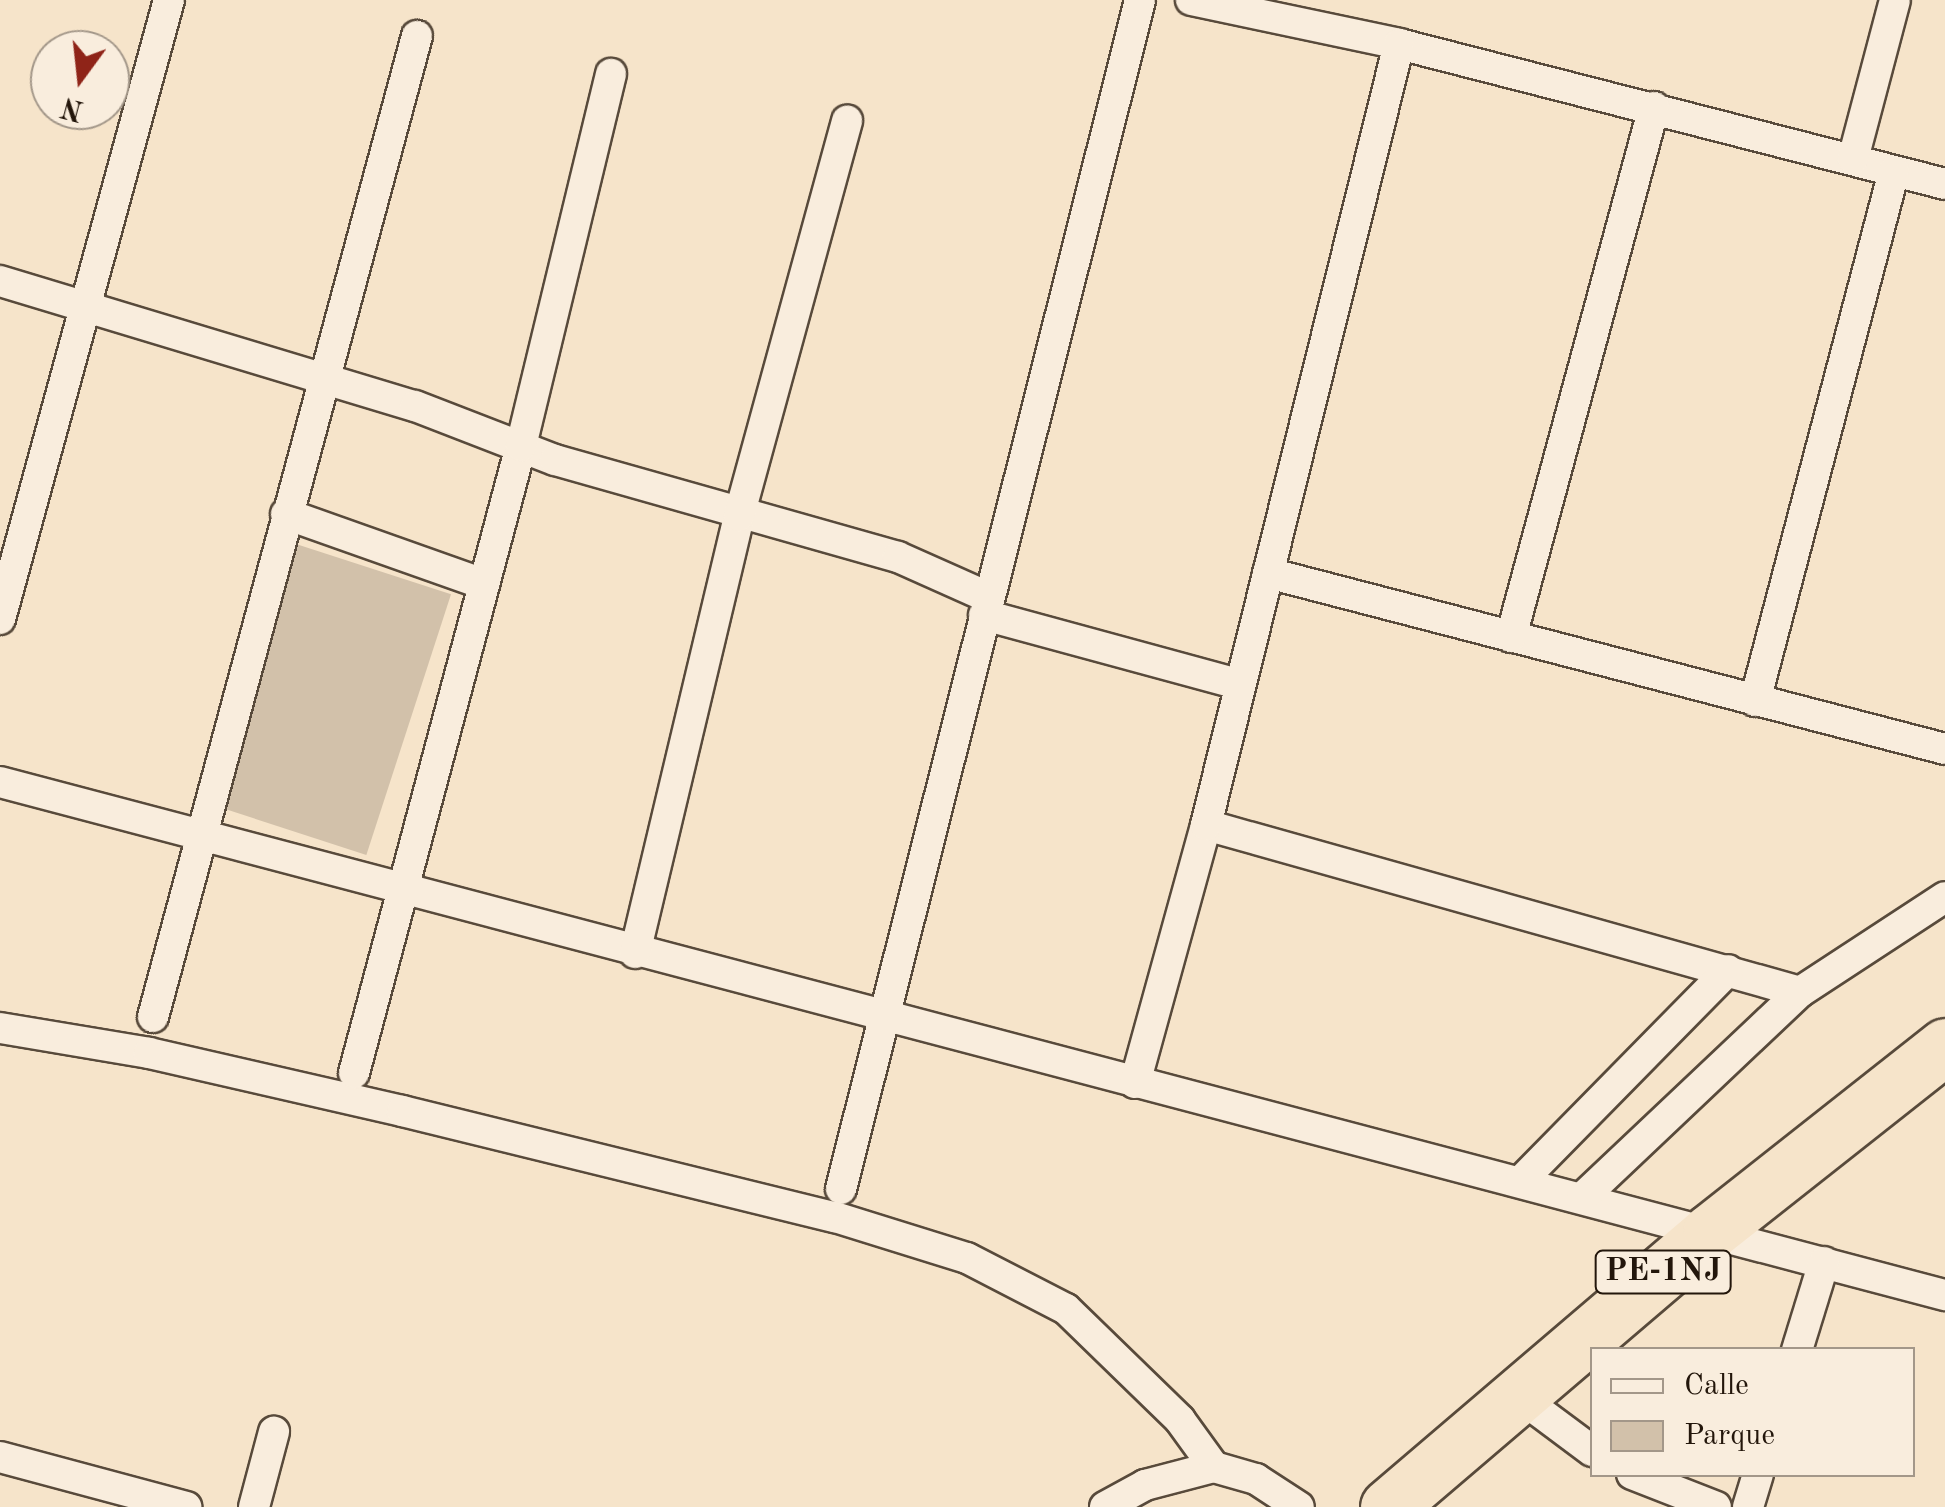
<!DOCTYPE html>
<html>
<head>
<meta charset="utf-8">
<style>
  body { margin:0 }
  #map { position:relative; width:1945px; height:1507px; overflow:hidden; background:#f6e4ca; font-family:"Old Standard TT",serif }
  div>[style] { position:absolute }
  .green>* { inset:0; background:#d2c1aa; transform-origin:0 0 }
  .roads { filter:drop-shadow(2px 0 #584a3b) drop-shadow(-2px 0 #584a3b) drop-shadow(0 2px #584a3b) drop-shadow(0 -2px #584a3b) }
  .street>* { height:30px; margin:-15px; padding:0 15px; transform-origin:15px; border-radius:15px; background:#f9eddd }
  .highway>* { height:55px; margin:-27.5px; padding:0 27.5px; transform-origin:27.5px; border-radius:27.5px; background:#f6e4ca }
  span { translate:-50% -50%; white-space:nowrap; text-align:center; line-height:1.15; -webkit-text-stroke:9px #f9eddd; paint-order:stroke }
  .shield-label span { padding:2px 8px; background:#f9eddd; border:2px solid; border-radius:8px; -webkit-text-stroke-width:0 }
  .shield-label { font-size:32px; color:#23160b; font-weight:700 }
  .legend { position:absolute; left:1590px; top:1347px; width:325px; height:130px; box-sizing:border-box; background:#f9eddd; border:2px solid #a39789; margin:0; padding:12px 18px; list-style:none; font-size:30px; color:#23160b }
  .legend li { display:flex; align-items:center; gap:20px; height:50px }
  .legend b { width:50px; border:2px solid #a39789 }
  .north { position:absolute; left:30px; top:30px; width:100px; height:100px; box-sizing:border-box; background:#f9eddd; border:2px solid #a39789; border-radius:50%; rotate:195deg; font-size:28px; font-weight:700; line-height:40px; text-align:center; color:#23160b }
  .north::after { content:''; display:block; margin:auto; width:35px; height:45px; background:#8f2418; clip-path:polygon(50% 0,100% 100%,50% 72%,0 100%) }
</style>
</head>
<body>
<div id="map">
  <div class="green">
    <div style="left:296px;top:544px;width:163px;height:274px;rotate:18deg"></div>
  </div>
  <div class="roads">
    <div class="street">
      <div style="left:1191px;top:0;width:213px;rotate:11.9deg"></div>
      <div style="left:1399px;top:44px;width:564px;rotate:14.38deg"></div>
      <div style="left:1853px;top:159px;width:164px;rotate:-75.2deg"></div>
      <div style="left:0;top:281px;width:433px;rotate:16.8deg"></div>
      <div style="left:415px;top:406px;width:150px;rotate:21.1deg"></div>
      <div style="left:555px;top:460px;width:356px;rotate:15.8deg"></div>
      <div style="left:898px;top:557px;width:98px;rotate:24deg"></div>
      <div style="left:286px;top:514px;width:210px;rotate:19.5deg"></div>
      <div style="left:1268px;top:573px;width:700px;rotate:14.57deg"></div>
      <div style="left:984px;top:615px;width:263px;rotate:15.2deg"></div>
      <div style="left:0;top:619px;width:642px;rotate:-74.73deg"></div>
      <div style="left:1511px;top:637px;width:549px;rotate:-74.9deg"></div>
      <div style="left:1755px;top:701px;width:548px;rotate:-75.3deg"></div>
      <div style="left:0;top:782px;width:2012px;rotate:14.78deg"></div>
      <div style="left:1206px;top:825px;width:617px;rotate:15.7deg"></div>
      <div style="left:635px;top:953px;width:449px;rotate:-76.6deg"></div>
      <div style="left:739px;top:516px;width:410px;rotate:-74.7deg"></div>
      <div style="left:153px;top:1017px;width:1016px;rotate:-74.94deg"></div>
      <div style="left:0;top:1028px;width:151px;rotate:9.5deg"></div>
      <div style="left:149px;top:1053px;width:260px;rotate:12.9deg"></div>
      <div style="left:402px;top:1111px;width:446px;rotate:13.8deg"></div>
      <div style="left:835px;top:1217px;width:138px;rotate:17.3deg"></div>
      <div style="left:967px;top:1258px;width:111px;rotate:27.3deg"></div>
      <div style="left:1066px;top:1309px;width:159px;rotate:44.2deg"></div>
      <div style="left:1180px;top:1420px;width:58px;rotate:54.1deg"></div>
      <div style="left:354px;top:1073px;width:649px;rotate:-75.09deg"></div>
      <div style="left:521px;top:446px;width:383px;rotate:-76.4deg"></div>
      <div style="left:1135px;top:1083px;width:268px;rotate:-74.6deg"></div>
      <div style="left:1206px;top:825px;width:804px;rotate:-76.12deg"></div>
      <div style="left:1520px;top:1182px;width:297px;rotate:-45.5deg"></div>
      <div style="left:841px;top:1189px;width:1226px;rotate:-75.88deg"></div>
      <div style="left:1582px;top:1198px;width:300px;rotate:-43.4deg"></div>
      <div style="left:1800px;top:992px;width:173px;rotate:-33.2deg"></div>
      <div style="left:1797px;top:1350px;width:92px;rotate:-72.9deg"></div>
      <div style="left:1517px;top:1395px;width:94px;rotate:36.7deg"></div>
      <div style="left:0;top:1457px;width:193px;rotate:15deg"></div>
      <div style="left:1632px;top:1474px;width:90px;rotate:21.4deg"></div>
      <div style="left:254px;top:1507px;width:78px;rotate:-75.1deg"></div>
      <div style="left:1105px;top:1507px;width:46px;rotate:-28.8deg"></div>
      <div style="left:1145px;top:1485px;width:71px;rotate:-14.6deg"></div>
      <div style="left:1214px;top:1467px;width:44px;rotate:15.9deg"></div>
      <div style="left:1256px;top:1479px;width:51px;rotate:33.1deg"></div>
      <div style="left:1748px;top:1507px;width:34px;rotate:-73deg"></div>
    </div>
    <div class="highway">
      <div style="left:1388px;top:1507px;width:425px;rotate:-40.5deg"></div>
      <div style="left:1711px;top:1231px;width:298px;rotate:-38.3deg"></div>
    </div>
  </div>
  <div class="shield-label">
    <span style="left:1663px;top:1272px">PE-1NJ</span>
  </div>
  <ul class="legend">
  <li><b style="height:12px;background:#f9eddd"></b>Calle</li>
  <li><b style="height:28px;background:#d2c1aa"></b>Parque</li>
  </ul>
  <div class="north">N</div>
</div>
</body>
</html>
